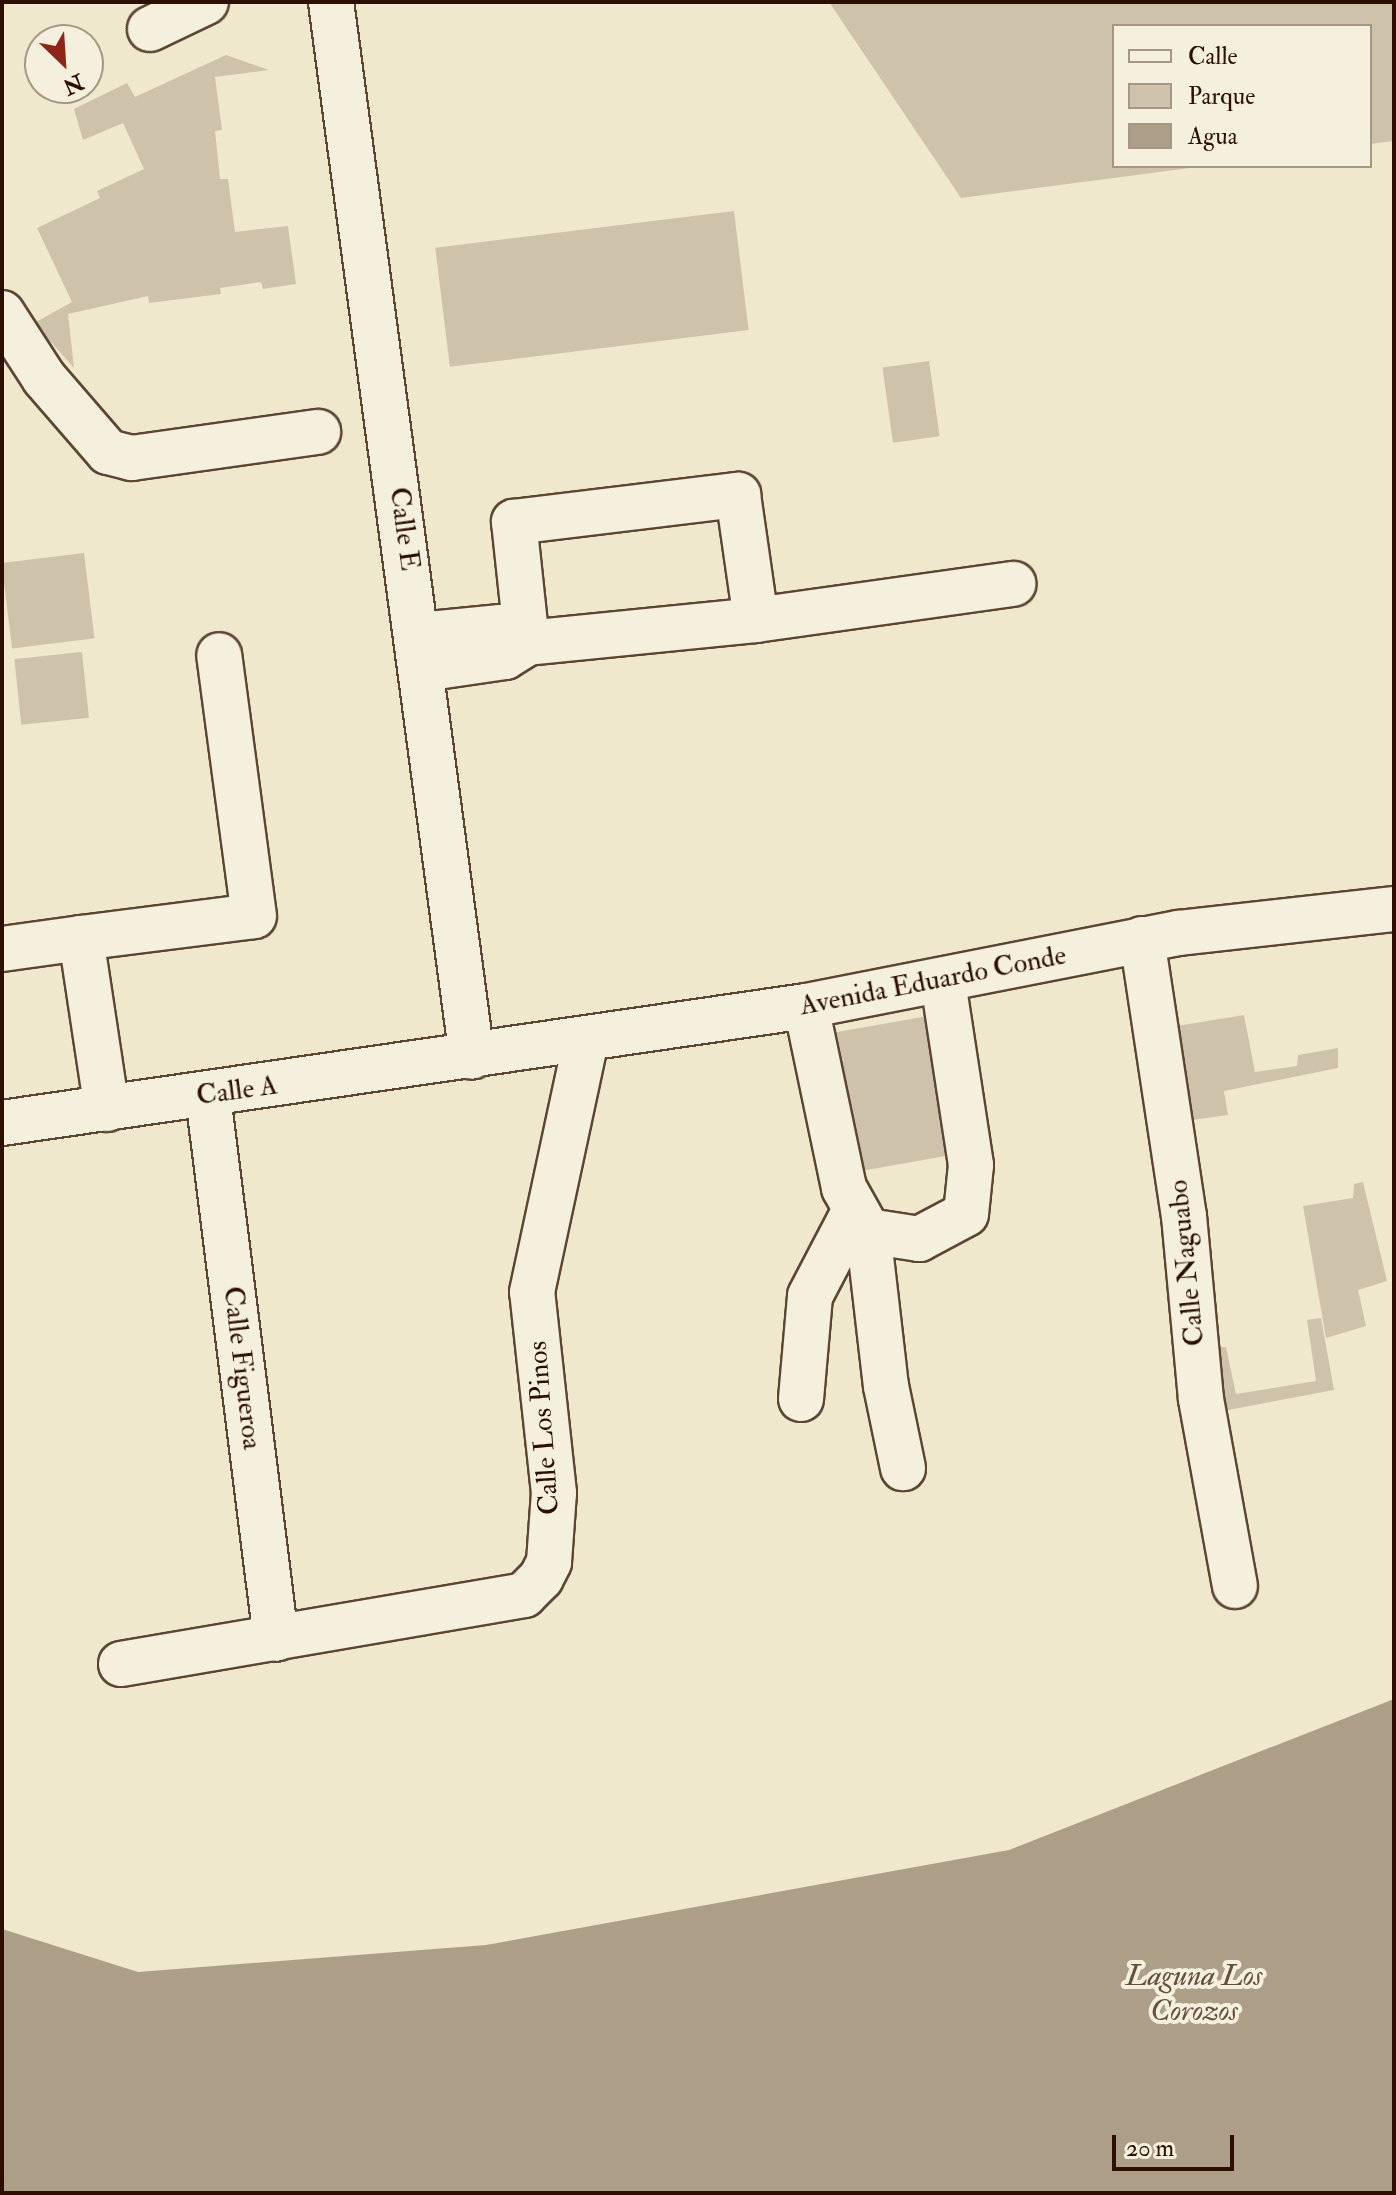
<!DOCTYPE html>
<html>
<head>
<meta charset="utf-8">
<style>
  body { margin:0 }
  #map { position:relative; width:1396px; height:2195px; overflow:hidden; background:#efe8cd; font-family:"IM FELL Double Pica",serif }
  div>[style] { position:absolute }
  .green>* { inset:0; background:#cec3aa; transform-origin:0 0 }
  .water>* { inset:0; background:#ad9e87 }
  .roads { filter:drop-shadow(2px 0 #5d4533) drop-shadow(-2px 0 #5d4533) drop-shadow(0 2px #5d4533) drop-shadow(0 -2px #5d4533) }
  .minor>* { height:44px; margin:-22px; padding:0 22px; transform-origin:22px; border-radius:22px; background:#f5f0de }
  span { translate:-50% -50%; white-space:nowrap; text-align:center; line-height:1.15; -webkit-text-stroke:8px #f5f0de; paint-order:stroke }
  .street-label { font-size:28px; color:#2c0f00 }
  .water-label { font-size:30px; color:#664f3d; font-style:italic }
  .frame { position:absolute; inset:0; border:4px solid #2c0f00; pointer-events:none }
  .legend { position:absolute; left:1112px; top:24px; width:260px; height:144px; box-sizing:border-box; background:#f5f0de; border:2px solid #a59685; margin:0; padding:10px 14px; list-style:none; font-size:24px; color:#2c0f00 }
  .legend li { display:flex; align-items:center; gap:16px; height:40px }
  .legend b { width:40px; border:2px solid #a59685 }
  .north { position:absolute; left:24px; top:24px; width:80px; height:80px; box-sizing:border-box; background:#f5f0de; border:2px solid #a59685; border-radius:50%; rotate:155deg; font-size:22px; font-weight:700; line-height:32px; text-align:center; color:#2c0f00 }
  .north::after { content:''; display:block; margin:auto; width:28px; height:36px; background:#8f2418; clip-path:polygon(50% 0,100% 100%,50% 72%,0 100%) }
  .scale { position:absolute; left:1112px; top:2135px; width:122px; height:36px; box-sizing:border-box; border:4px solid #2c0f00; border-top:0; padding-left:10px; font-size:24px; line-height:28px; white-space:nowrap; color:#2c0f00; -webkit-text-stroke:6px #f5f0de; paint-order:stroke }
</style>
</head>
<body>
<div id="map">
  <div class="green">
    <div style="clip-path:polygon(829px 2px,1392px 2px,1394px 141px,1370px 144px,1370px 26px,1114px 26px,1114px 166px,1205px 166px,961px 198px)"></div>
    <div style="clip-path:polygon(226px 55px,269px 70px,215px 77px,222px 130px,215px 131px,220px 179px,228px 179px,235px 232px,288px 226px,296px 284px,263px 289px,261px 282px,220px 288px,221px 294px,149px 303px,148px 296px,68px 314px,74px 368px,34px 323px,72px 302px,37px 228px,100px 198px,97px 191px,144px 169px,123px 123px,83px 140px,74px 109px,127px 83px,135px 97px)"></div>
    <div style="left:734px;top:211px;width:120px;height:301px;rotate:83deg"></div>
    <div style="left:929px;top:361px;width:76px;height:47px;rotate:82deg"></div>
    <div style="left:84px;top:553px;width:86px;height:83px;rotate:83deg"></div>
    <div style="left:82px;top:652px;width:66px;height:68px;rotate:84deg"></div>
    <div style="clip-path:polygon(1244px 1015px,1255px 1072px,1297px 1066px,1298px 1055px,1338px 1048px,1338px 1068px,1224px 1091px,1228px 1115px,1185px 1121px,1171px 1027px)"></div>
    <div style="left:928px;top:1016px;width:141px;height:101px;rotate:80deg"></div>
    <div style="clip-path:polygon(1363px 1182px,1387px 1281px,1358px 1290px,1366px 1326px,1326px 1338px,1303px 1206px,1353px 1198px,1354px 1184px)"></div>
    <div style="clip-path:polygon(1321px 1318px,1334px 1390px,1223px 1411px,1214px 1348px,1226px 1347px,1236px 1394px,1316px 1381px,1307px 1320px)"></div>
  </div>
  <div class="water">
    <div style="clip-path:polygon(1394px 1699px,1394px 2193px,2px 2193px,2px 1929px,138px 1972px,486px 1945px,1009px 1850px)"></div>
  </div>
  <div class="roads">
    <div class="minor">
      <div style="left:331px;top:2px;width:1064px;rotate:82.39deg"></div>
      <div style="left:150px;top:29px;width:62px;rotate:-25.7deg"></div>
      <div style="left:2px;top:313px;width:77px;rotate:57.1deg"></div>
      <div style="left:44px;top:378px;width:98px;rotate:49.1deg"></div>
      <div style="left:108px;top:452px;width:25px;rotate:14deg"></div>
      <div style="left:132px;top:458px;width:188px;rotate:-8deg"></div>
      <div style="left:419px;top:635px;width:82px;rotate:-5.6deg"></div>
      <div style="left:501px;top:627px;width:31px;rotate:32deg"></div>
      <div style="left:527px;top:643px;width:122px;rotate:-96.1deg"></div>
      <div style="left:514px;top:522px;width:226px;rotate:-6.9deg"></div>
      <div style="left:738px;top:495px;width:126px;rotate:81.8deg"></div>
      <div style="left:423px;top:669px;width:83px;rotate:-8.3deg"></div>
      <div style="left:505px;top:657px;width:26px;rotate:-32deg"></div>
      <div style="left:527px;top:643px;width:230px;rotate:-5.7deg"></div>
      <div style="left:756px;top:620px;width:260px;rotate:-8deg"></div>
      <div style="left:81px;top:938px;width:174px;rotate:-7.2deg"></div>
      <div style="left:254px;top:916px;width:263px;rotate:-97.6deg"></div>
      <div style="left:1142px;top:939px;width:280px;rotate:81.4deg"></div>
      <div style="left:1184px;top:1216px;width:184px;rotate:84.7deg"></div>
      <div style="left:1201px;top:1399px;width:190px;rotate:79.7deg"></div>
      <div style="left:2px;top:949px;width:80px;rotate:-7.9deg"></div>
      <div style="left:81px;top:938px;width:173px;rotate:81.4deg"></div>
      <div style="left:806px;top:1006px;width:186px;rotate:78.2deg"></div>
      <div style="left:844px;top:1188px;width:49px;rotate:60.8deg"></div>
      <div style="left:868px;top:1231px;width:52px;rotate:8.9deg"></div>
      <div style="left:919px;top:1239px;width:53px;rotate:-28deg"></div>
      <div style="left:966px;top:1214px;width:49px;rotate:-84.2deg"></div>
      <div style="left:971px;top:1165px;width:186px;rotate:-98.7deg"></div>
      <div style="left:208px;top:1096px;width:547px;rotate:82.86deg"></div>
      <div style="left:2px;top:1123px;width:812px;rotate:-8.28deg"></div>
      <div style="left:806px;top:1006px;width:380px;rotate:-11.1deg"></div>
      <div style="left:1179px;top:933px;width:216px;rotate:-6.4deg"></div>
      <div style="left:868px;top:1231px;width:156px;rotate:83.4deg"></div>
      <div style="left:886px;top:1386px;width:84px;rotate:78.3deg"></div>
      <div style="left:801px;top:1399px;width:103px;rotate:-85deg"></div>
      <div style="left:810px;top:1296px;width:97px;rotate:-62.4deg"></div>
      <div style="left:121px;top:1664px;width:409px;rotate:-9.7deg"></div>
      <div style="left:524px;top:1595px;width:24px;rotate:-45deg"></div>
      <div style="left:541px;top:1578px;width:18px;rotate:-63deg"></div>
      <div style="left:549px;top:1562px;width:69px;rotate:-85.9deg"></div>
      <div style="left:554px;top:1493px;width:202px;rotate:-96.2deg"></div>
      <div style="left:532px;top:1292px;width:257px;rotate:-77.9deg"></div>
    </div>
  </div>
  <div class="street-label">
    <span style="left:404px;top:529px;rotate:82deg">Calle E</span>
    <span style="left:933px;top:981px;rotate:-11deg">Avenida Eduardo Conde</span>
    <span style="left:237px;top:1091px;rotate:-8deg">Calle A</span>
    <span style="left:1187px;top:1263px;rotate:-96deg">Calle Naguabo</span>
    <span style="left:242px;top:1368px;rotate:83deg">Calle Figueroa</span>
    <span style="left:544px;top:1428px;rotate:-94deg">Calle Los Pinos</span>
  </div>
  <div class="water-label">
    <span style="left:1194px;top:1993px">Laguna Los<br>Corozos</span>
  </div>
  <div class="frame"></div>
  <ul class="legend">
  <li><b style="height:10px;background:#f5f0de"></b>Calle</li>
  <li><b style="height:22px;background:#cec3aa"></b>Parque</li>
  <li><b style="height:22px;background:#ad9e87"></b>Agua</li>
  </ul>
  <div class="north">N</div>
  <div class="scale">20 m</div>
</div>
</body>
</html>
